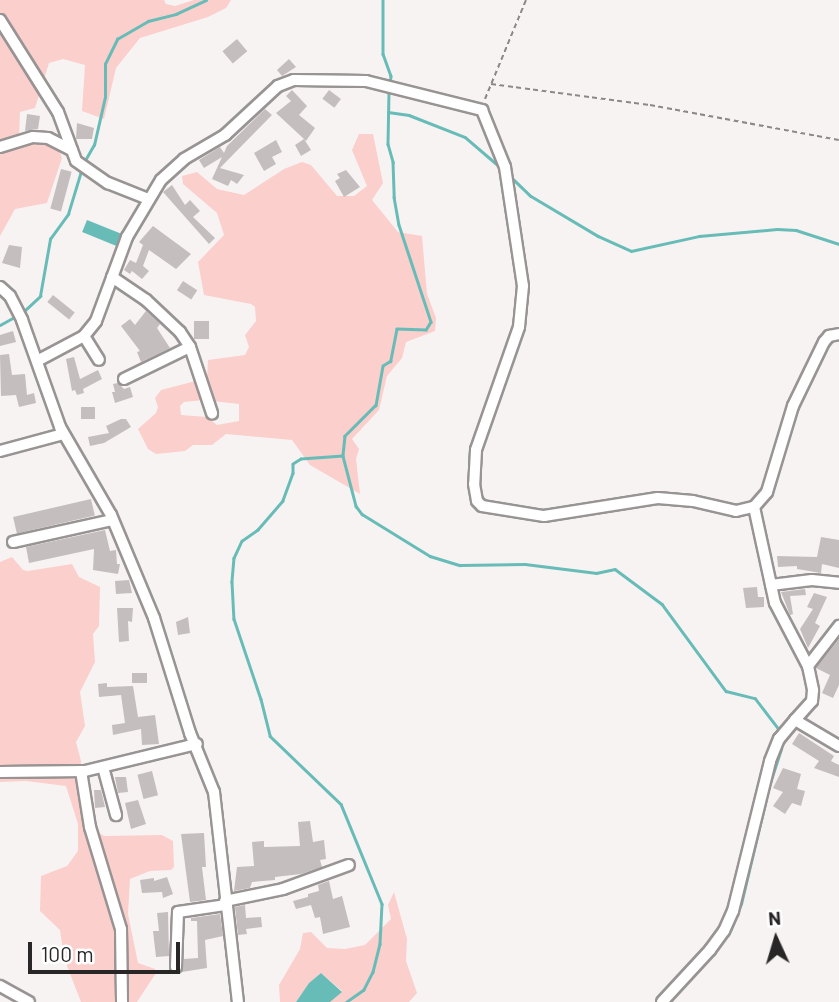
<!DOCTYPE html>
<html>
<head>
<meta charset="utf-8">
<style>
  body { margin:0 }
  #map { position:relative; width:839px; height:1002px; overflow:hidden; background:#f8f3f3; font-family:Barlow,sans-serif }
  div>[style] { position:absolute }
  .green>* { inset:0; background:#facfcc }
  .water>* { inset:0; background:#68bcb7; transform-origin:0 0 }
  .stream>* { height:2.5px; margin:-1.25px; padding:0 1.25px; transform-origin:1.25px; border-radius:1.25px; background:#68bcb7 }
  .building>* { inset:0; background:#c4bebe; transform-origin:0 0 }
  .path>* { height:2px; margin-top:-1px; transform-origin:0; background:repeating-linear-gradient(90deg,#8b8888 0 5px,transparent 0 8.5px) }
  .roads { filter:drop-shadow(2px 0 #999494) drop-shadow(-2px 0 #999494) drop-shadow(0 2px #999494) drop-shadow(0 -2px #999494) }
  .minor>* { height:10px; margin:-5px; padding:0 5px; transform-origin:5px; border-radius:5px; background:#fff }
  span { translate:-50% -50%; white-space:nowrap; text-align:center; line-height:1.15; -webkit-text-stroke:7px #fff; paint-order:stroke }
  .north { position:absolute; left:741px; top:904px; width:70px; height:70px; -webkit-text-stroke:5px #fff; paint-order:stroke; rotate:356deg; font-size:19px; font-weight:700; line-height:28px; text-align:center; color:#282626 }
  .north::after { content:''; display:block; margin:auto; width:24px; height:32px; background:#282626; clip-path:polygon(50% 0,100% 100%,50% 72%,0 100%) }
  .scale { position:absolute; left:28px; top:942px; width:152px; height:32px; box-sizing:border-box; border:4px solid #282626; border-top:0; padding-left:9px; font-size:21px; line-height:24px; white-space:nowrap; color:#282626; -webkit-text-stroke:5px #fff; paint-order:stroke }
</style>
</head>
<body>
<div id="map">
  <div class="green">
    <div style="clip-path:polygon(0 0,164px 0,166px 4px,175px 6px,194px 0,231px 0,226px 8px,208px 17px,140px 38px,116px 68px,104px 119px,82px 111px,85px 65px,63px 59px,49px 63px,35px 108px,20px 112px,19px 137px,57px 145px,62px 158px,47px 203px,15px 209px,0 236px)"></div>
    <div style="clip-path:polygon(evenodd,359px 134px,373px 134px,383px 183px,372px 200px,398px 232px,422px 236px,427px 294px,436px 318px,435px 331px,406px 342px,402px 358px,387px 376px,379px 410px,352px 439px,359px 449px,356px 459px,360px 494px,310px 465px,292px 440px,226px 434px,212px 445px,193px 445px,185px 451px,156px 454px,148px 449px,138px 429px,156px 413px,158px 407px,155px 398px,161px 390px,207px 378px,208px 360px,245px 355px,249px 347px,245px 335px,256px 321px,255px 307px,251px 304px,204px 295px,198px 262px,224px 235px,217px 213px,183px 184px,182px 176px,197px 172px,217px 189px,244px 195px,284px 169px,302px 162px,311px 165px,337px 196px,354px 196px,367px 186px,352px 150px,359px 134px,203px 400px,239px 404px,239px 421px,217px 425px,207px 417px,181px 415px,180px 406px,184px 402px,203px 400px)"></div>
    <div style="clip-path:polygon(12px 557px,23px 570px,28px 571px,72px 564px,79px 577px,100px 587px,99px 626px,93px 634px,95px 662px,80px 692px,85px 726px,76px 742px,81px 761px,80px 789px,96px 831px,104px 836px,162px 835px,173px 841px,174px 867px,171px 870px,150px 871px,130px 879px,128px 914px,138px 963px,155px 969px,156px 973px,137px 1002px,81px 1002px,64px 958px,60px 930px,40px 911px,41px 876px,67px 866px,78px 851px,78px 824px,66px 786px,26px 781px,0 782px,0 562px)"></div>
    <div style="clip-path:polygon(394px 892px,407px 939px,406px 961px,417px 993px,409px 1002px,330px 1002px,342px 991px,321px 973px,309px 983px,296px 1002px,280px 1002px,279px 985px,300px 949px,303px 933px,311px 932px,327px 948px,345px 949px,365px 945px,391px 919px,388px 905px)"></div>
  </div>
  <div class="water">
    <div style="left:87px;top:220px;width:37px;height:13px;rotate:22deg"></div>
    <div style="clip-path:polygon(321px 973px,342px 992px,330px 1002px,296px 1002px,309px 983px)"></div>
  </div>
  <div class="stream">
    <div style="left:383px;top:0;width:54px;rotate:90deg"></div>
    <div style="left:383px;top:54px;width:23px;rotate:70deg"></div>
    <div style="left:391px;top:76px;width:9px;rotate:96deg"></div>
    <div style="left:389px;top:92px;width:52px;rotate:91.1deg"></div>
    <div style="left:388px;top:144px;width:19px;rotate:74deg"></div>
    <div style="left:393px;top:162px;width:35px;rotate:88deg"></div>
    <div style="left:394px;top:197px;width:28px;rotate:80deg"></div>
    <div style="left:399px;top:225px;width:102px;rotate:71.7deg"></div>
    <div style="left:431px;top:322px;width:9px;rotate:122deg"></div>
    <div style="left:426px;top:330px;width:29px;rotate:-178deg"></div>
    <div style="left:397px;top:329px;width:33px;rotate:101deg"></div>
    <div style="left:391px;top:361px;width:9px;rotate:148deg"></div>
    <div style="left:383px;top:366px;width:40px;rotate:100deg"></div>
    <div style="left:376px;top:405px;width:44px;rotate:135deg"></div>
    <div style="left:345px;top:436px;width:20px;rotate:96deg"></div>
    <div style="left:343px;top:456px;width:52px;rotate:75.4deg"></div>
    <div style="left:356px;top:506px;width:10px;rotate:53deg"></div>
    <div style="left:362px;top:514px;width:80px;rotate:31.7deg"></div>
    <div style="left:430px;top:556px;width:31px;rotate:17deg"></div>
    <div style="left:460px;top:565px;width:65px;rotate:-0.9deg"></div>
    <div style="left:525px;top:564px;width:72px;rotate:7.2deg"></div>
    <div style="left:596px;top:573px;width:19px;rotate:-12deg"></div>
    <div style="left:615px;top:569px;width:59px;rotate:36.7deg"></div>
    <div style="left:662px;top:604px;width:108px;rotate:53.7deg"></div>
    <div style="left:726px;top:691px;width:30px;rotate:14deg"></div>
    <div style="left:755px;top:698px;width:43px;rotate:52.6deg"></div>
    <div style="left:388px;top:112px;width:21px;rotate:8deg"></div>
    <div style="left:409px;top:115px;width:60px;rotate:21.4deg"></div>
    <div style="left:465px;top:137px;width:45px;rotate:40.5deg"></div>
    <div style="left:84px;top:162px;width:20px;rotate:-60deg"></div>
    <div style="left:94px;top:145px;width:49px;rotate:-77.1deg"></div>
    <div style="left:105px;top:97px;width:33px;rotate:-90deg"></div>
    <div style="left:105px;top:64px;width:28px;rotate:-64deg"></div>
    <div style="left:117px;top:39px;width:36px;rotate:-30deg"></div>
    <div style="left:148px;top:21px;width:29px;rotate:-14deg"></div>
    <div style="left:176px;top:14px;width:33px;rotate:-25deg"></div>
    <div style="left:509px;top:175px;width:30px;rotate:44deg"></div>
    <div style="left:531px;top:196px;width:78px;rotate:30.8deg"></div>
    <div style="left:598px;top:236px;width:36px;rotate:24deg"></div>
    <div style="left:631px;top:251px;width:70px;rotate:-12.4deg"></div>
    <div style="left:699px;top:236px;width:78px;rotate:-5.1deg"></div>
    <div style="left:777px;top:229px;width:19px;rotate:3deg"></div>
    <div style="left:796px;top:230px;width:45px;rotate:18deg"></div>
    <div style="left:22px;top:313px;width:25px;rotate:-43deg"></div>
    <div style="left:40px;top:296px;width:58px;rotate:-80deg"></div>
    <div style="left:50px;top:239px;width:31px;rotate:-54deg"></div>
    <div style="left:68px;top:214px;width:48px;rotate:-73.1deg"></div>
    <div style="left:0;top:325px;width:18px;rotate:-29deg"></div>
    <div style="left:343px;top:456px;width:42px;rotate:175.9deg"></div>
    <div style="left:301px;top:459px;width:9px;rotate:148deg"></div>
    <div style="left:293px;top:464px;width:9px;rotate:90deg"></div>
    <div style="left:293px;top:473px;width:30px;rotate:110deg"></div>
    <div style="left:283px;top:501px;width:38px;rotate:131deg"></div>
    <div style="left:258px;top:530px;width:19px;rotate:145deg"></div>
    <div style="left:242px;top:541px;width:19px;rotate:115deg"></div>
    <div style="left:234px;top:558px;width:24px;rotate:95deg"></div>
    <div style="left:232px;top:582px;width:37px;rotate:87deg"></div>
    <div style="left:234px;top:619px;width:84px;rotate:71.4deg"></div>
    <div style="left:261px;top:699px;width:38px;rotate:76deg"></div>
    <div style="left:270px;top:736px;width:98px;rotate:43.8deg"></div>
    <div style="left:341px;top:804px;width:108px;rotate:67.7deg"></div>
    <div style="left:382px;top:904px;width:40px;rotate:92.9deg"></div>
    <div style="left:380px;top:944px;width:29px;rotate:104deg"></div>
    <div style="left:373px;top:972px;width:20px;rotate:117deg"></div>
    <div style="left:364px;top:990px;width:21px;rotate:145deg"></div>
    <div style="left:769px;top:786px;width:39px;rotate:-72deg"></div>
    <div style="left:730px;top:931px;width:29px;rotate:-68deg"></div>
    <div style="left:741px;top:904px;width:108px;rotate:-76.6deg"></div>
  </div>
  <div class="building">
    <div style="left:237px;top:39px;width:16px;height:19px;rotate:50deg"></div>
    <div style="clip-path:polygon(289px 59px,296px 67px,282px 76px,277px 70px)"></div>
    <div style="clip-path:polygon(292px 90px,307px 106px,299px 115px,315px 128px,306px 141px,304px 139px,311px 150px,301px 156px,295px 145px,304px 139px,276px 113px,291px 101px,286px 96px)"></div>
    <div style="left:329px;top:90px;width:15px;height:11px;rotate:37deg"></div>
    <div style="clip-path:polygon(265px 109px,272px 115px,220px 168px,244px 175px,237px 184px,231px 180px,228px 186px,212px 179px,222px 157px,204px 168px,199px 160px,220px 147px,224px 153px,227px 146px)"></div>
    <div style="clip-path:polygon(27px 114px,40px 116px,38px 129px,25px 131px)"></div>
    <div style="clip-path:polygon(77px 123px,94px 128px,92px 139px,76px 139px)"></div>
    <div style="clip-path:polygon(276px 140px,282px 152px,272px 157px,276px 164px,264px 171px,254px 153px)"></div>
    <div style="left:61px;top:169px;width:11px;height:41px;rotate:15deg"></div>
    <div style="clip-path:polygon(346px 170px,360px 187px,344px 197px,335px 181px,340px 178px,337px 174px)"></div>
    <div style="clip-path:polygon(172px 185px,185px 205px,190px 200px,200px 211px,193px 217px,215px 238px,209px 244px,163px 192px)"></div>
    <div style="clip-path:polygon(153px 226px,191px 254px,176px 269px,149px 250px,143px 266px,149px 271px,142px 279px,132px 271px,130px 274px,124px 270px,130px 260px,136px 263px,143px 245px,139px 242px)"></div>
    <div style="clip-path:polygon(9px 245px,22px 247px,20px 268px,2px 263px)"></div>
    <div style="left:183px;top:281px;width:17px;height:11px;rotate:33deg"></div>
    <div style="left:53px;top:295px;width:28px;height:9px;rotate:39deg"></div>
    <div style="clip-path:polygon(146px 311px,160px 324px,157px 328px,170px 348px,141px 362px,137px 352px,140px 351px,121px 326px,130px 319px,135px 325px)"></div>
    <div style="left:194px;top:321px;width:15px;height:18px"></div>
    <div style="clip-path:polygon(13px 331px,16px 342px,0 346px,0 335px)"></div>
    <div style="clip-path:polygon(9px 354px,12px 375px,25px 374px,27px 395px,34px 393px,36px 403px,19px 407px,16px 395px,1px 396px,0 355px)"></div>
    <div style="clip-path:polygon(74px 357px,80px 379px,98px 370px,102px 379px,83px 389px,84px 393px,77px 395px,75px 390px,72px 391px,66px 359px)"></div>
    <div style="clip-path:polygon(118px 383px,124px 389px,130px 387px,133px 397px,115px 403px,112px 392px,115px 392px,113px 384px)"></div>
    <div style="left:81px;top:407px;width:14px;height:12px"></div>
    <div style="clip-path:polygon(121px 419px,126px 419px,131px 427px,104px 443px,90px 446px,88px 437px,109px 433px,106px 426px)"></div>
    <div style="left:91px;top:499px;width:17px;height:80px;rotate:77deg"></div>
    <div style="clip-path:polygon(105px 530px,110px 551px,116px 550px,117px 564px,120px 564px,118px 574px,93px 570px,94px 549px,29px 563px,26px 547px)"></div>
    <div style="clip-path:polygon(821px 537px,839px 540px,839px 568px,822px 564px,821px 573px,797px 569px,797px 566px,778px 567px,777px 556px,817px 557px)"></div>
    <div style="clip-path:polygon(129px 580px,132px 593px,116px 594px,115px 581px)"></div>
    <div style="clip-path:polygon(757px 587px,758px 597px,764px 597px,764px 607px,746px 608px,743px 588px)"></div>
    <div style="clip-path:polygon(805px 589px,806px 595px,790px 596px,793px 614px,790px 615px,781px 592px)"></div>
    <div style="clip-path:polygon(814px 593px,827px 597px,815px 623px,820px 626px,808px 648px,800px 629px,813px 609px,807px 607px)"></div>
    <div style="clip-path:polygon(117px 608px,133px 608px,132px 622px,128px 621px,129px 641px,119px 642px)"></div>
    <div style="clip-path:polygon(188px 617px,190px 633px,178px 635px,176px 622px)"></div>
    <div style="clip-path:polygon(839px 639px,839px 685px,833px 698px,822px 693px,830px 675px,816px 668px)"></div>
    <div style="left:147px;top:673px;width:10px;height:15px;rotate:90deg"></div>
    <div style="clip-path:polygon(107px 683px,107px 687px,133px 686px,138px 717px,155px 715px,159px 744px,142px 745px,141px 729px,113px 735px,112px 725px,125px 723px,121px 695px,99px 697px,98px 684px)"></div>
    <div style="clip-path:polygon(799px 733px,834px 756px,831px 761px,839px 765px,839px 777px,814px 768px,819px 761px,792px 744px)"></div>
    <div style="clip-path:polygon(783px 768px,801px 774px,797px 789px,805px 791px,801px 806px,792px 803px,785px 814px,773px 806px,783px 792px,773px 788px)"></div>
    <div style="left:152px;top:771px;width:25px;height:15px;rotate:76deg"></div>
    <div style="clip-path:polygon(115px 777px,126px 777px,128px 792px,118px 793px)"></div>
    <div style="clip-path:polygon(94px 790px,101px 790px,105px 807px,95px 808px)"></div>
    <div style="clip-path:polygon(138px 800px,146px 824px,131px 829px,125px 803px)"></div>
    <div style="clip-path:polygon(310px 821px,313px 842px,324px 840px,326px 859px,320px 860px,322px 867px,301px 874px,275px 877px,275px 880px,252px 882px,250px 888px,234px 891px,237px 867px,254px 866px,252px 842px,264px 841px,264px 847px,300px 846px,298px 822px)"></div>
    <div style="clip-path:polygon(204px 833px,206px 867px,202px 867px,206px 900px,190px 902px,181px 834px)"></div>
    <div style="clip-path:polygon(167px 877px,173px 894px,163px 898px,162px 892px,142px 893px,140px 880px,154px 878px,154px 881px)"></div>
    <div style="clip-path:polygon(329px 881px,333px 899px,342px 896px,350px 927px,323px 934px,320px 917px,315px 918px,311px 905px,296px 909px,293px 901px,308px 897px,308px 894px,319px 891px,318px 885px)"></div>
    <div style="clip-path:polygon(245px 905px,246px 918px,261px 917px,262px 927px,246px 929px,247px 934px,238px 935px,235px 907px)"></div>
    <div style="clip-path:polygon(168px 912px,169px 956px,156px 957px,153px 931px,159px 931px,157px 913px)"></div>
    <div style="clip-path:polygon(220px 914px,223px 936px,205px 940px,207px 968px,182px 972px,184px 959px,198px 958px,197px 921px,191px 921px,191px 918px)"></div>
  </div>
  <div class="path">
    <div style="left:491px;top:84px;width:160px;rotate:7.5deg"></div>
    <div style="left:650px;top:105px;width:192px;rotate:10.5deg"></div>
    <div style="left:485px;top:99px;width:107px;rotate:-67.5deg"></div>
  </div>
  <div class="roads">
    <div class="minor">
      <div style="left:0;top:20px;width:109px;rotate:57.8deg"></div>
      <div style="left:58px;top:112px;width:52px;rotate:69.8deg"></div>
      <div style="left:76px;top:161px;width:39px;rotate:35deg"></div>
      <div style="left:108px;top:183px;width:43px;rotate:21.8deg"></div>
      <div style="left:0;top:147px;width:34px;rotate:-17deg"></div>
      <div style="left:33px;top:137px;width:15px;rotate:4deg"></div>
      <div style="left:48px;top:138px;width:27px;rotate:27deg"></div>
      <div style="left:112px;top:277px;width:41px;rotate:34.1deg"></div>
      <div style="left:146px;top:300px;width:47px;rotate:43.3deg"></div>
      <div style="left:180px;top:332px;width:18px;rotate:56deg"></div>
      <div style="left:190px;top:347px;width:70px;rotate:71.6deg"></div>
      <div style="left:0;top:287px;width:13px;rotate:42deg"></div>
      <div style="left:10px;top:296px;width:27px;rotate:63deg"></div>
      <div style="left:22px;top:320px;width:114px;rotate:70.4deg"></div>
      <div style="left:60px;top:427px;width:102px;rotate:59.9deg"></div>
      <div style="left:111px;top:515px;width:112px;rotate:67.3deg"></div>
      <div style="left:154px;top:618px;width:121px;rotate:72.6deg"></div>
      <div style="left:190px;top:733px;width:64px;rotate:67.9deg"></div>
      <div style="left:214px;top:792px;width:211px;rotate:83.5deg"></div>
      <div style="left:84px;top:336px;width:28px;rotate:58deg"></div>
      <div style="left:37px;top:361px;width:53px;rotate:-28deg"></div>
      <div style="left:84px;top:336px;width:19px;rotate:-51deg"></div>
      <div style="left:96px;top:321px;width:90px;rotate:-69.7deg"></div>
      <div style="left:127px;top:237px;width:66px;rotate:-59.2deg"></div>
      <div style="left:161px;top:180px;width:31px;rotate:-42deg"></div>
      <div style="left:184px;top:159px;width:48px;rotate:-30.3deg"></div>
      <div style="left:225px;top:135px;width:72px;rotate:-42.8deg"></div>
      <div style="left:278px;top:86px;width:17px;rotate:-21deg"></div>
      <div style="left:294px;top:80px;width:72px;rotate:0.8deg"></div>
      <div style="left:366px;top:81px;width:120px;rotate:14deg"></div>
      <div style="left:482px;top:110px;width:61px;rotate:68deg"></div>
      <div style="left:505px;top:167px;width:120px;rotate:81.4deg"></div>
      <div style="left:523px;top:286px;width:41px;rotate:95.6deg"></div>
      <div style="left:519px;top:327px;width:130px;rotate:109.3deg"></div>
      <div style="left:476px;top:450px;width:34px;rotate:93deg"></div>
      <div style="left:474px;top:484px;width:17px;rotate:80deg"></div>
      <div style="left:477px;top:501px;width:7px;rotate:45deg"></div>
      <div style="left:482px;top:506px;width:63px;rotate:9.2deg"></div>
      <div style="left:544px;top:516px;width:115px;rotate:-9deg"></div>
      <div style="left:658px;top:498px;width:35px;rotate:5deg"></div>
      <div style="left:693px;top:501px;width:44px;rotate:13.1deg"></div>
      <div style="left:736px;top:511px;width:18px;rotate:-13deg"></div>
      <div style="left:754px;top:507px;width:20px;rotate:-49deg"></div>
      <div style="left:767px;top:492px;width:90px;rotate:-73.2deg"></div>
      <div style="left:793px;top:406px;width:71px;rotate:-64.2deg"></div>
      <div style="left:824px;top:342px;width:8px;rotate:-50deg"></div>
      <div style="left:829px;top:336px;width:10px;rotate:-11deg"></div>
      <div style="left:124px;top:379px;width:73px;rotate:-25.9deg"></div>
      <div style="left:0;top:451px;width:65px;rotate:-15.1deg"></div>
      <div style="left:754px;top:507px;width:98px;rotate:77.7deg"></div>
      <div style="left:775px;top:603px;width:71px;rotate:62.4deg"></div>
      <div style="left:808px;top:666px;width:25px;rotate:78deg"></div>
      <div style="left:813px;top:690px;width:11px;rotate:95deg"></div>
      <div style="left:812px;top:701px;width:25px;rotate:132deg"></div>
      <div style="left:13px;top:542px;width:101px;rotate:-12.5deg"></div>
      <div style="left:771px;top:585px;width:41px;rotate:-7deg"></div>
      <div style="left:812px;top:580px;width:27px;rotate:6deg"></div>
      <div style="left:808px;top:666px;width:51px;rotate:-52.2deg"></div>
      <div style="left:103px;top:767px;width:50px;rotate:74.8deg"></div>
      <div style="left:81px;top:771px;width:57px;rotate:80.9deg"></div>
      <div style="left:90px;top:827px;width:107px;rotate:73.1deg"></div>
      <div style="left:121px;top:929px;width:73px;rotate:89.2deg"></div>
      <div style="left:0;top:772px;width:85px;rotate:-0.7deg"></div>
      <div style="left:85px;top:771px;width:115px;rotate:-13.6deg"></div>
      <div style="left:225px;top:901px;width:59px;rotate:-11.7deg"></div>
      <div style="left:283px;top:889px;width:70px;rotate:-20deg"></div>
      <div style="left:176px;top:967px;width:55px;rotate:-87.9deg"></div>
      <div style="left:178px;top:912px;width:49px;rotate:-8.3deg"></div>
      <div style="left:0;top:986px;width:33px;rotate:29deg"></div>
      <div style="left:662px;top:1002px;width:71px;rotate:-47.3deg"></div>
      <div style="left:710px;top:950px;width:24px;rotate:-54deg"></div>
      <div style="left:724px;top:931px;width:22px;rotate:-66deg"></div>
      <div style="left:733px;top:911px;width:154px;rotate:-76.1deg"></div>
      <div style="left:770px;top:761px;width:24px;rotate:-68deg"></div>
      <div style="left:779px;top:739px;width:25px;rotate:-50deg"></div>
      <div style="left:795px;top:720px;width:51px;rotate:30.6deg"></div>
    </div>
  </div>
  <div class="north">N</div>
  <div class="scale">100 m</div>
</div>
</body>
</html>
